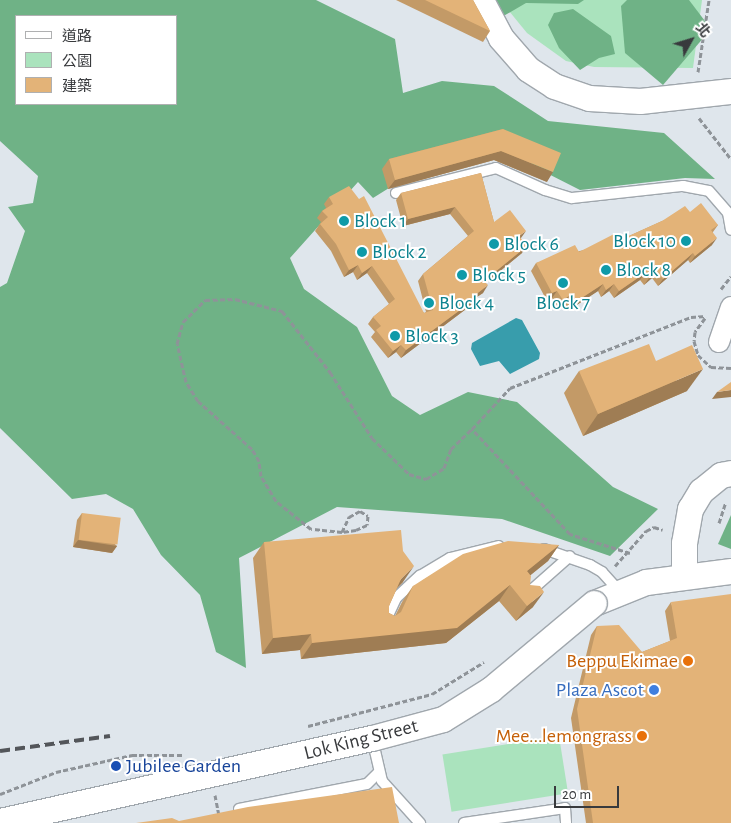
<!DOCTYPE html>
<html>
<head>
<meta charset="utf-8">
<style>
  body { margin:0 }
  #map { position:relative; width:731px; height:823px; overflow:hidden; background:#dfe6ec; font-family:"Alegreya Sans","Noto Sans TC",sans-serif }
  div>[style] { position:absolute }
  .green>* { inset:0; background:#aae3bd; transform-origin:0 0 }
  .forest>* { inset:0; background:#6fb286 }
  .water>* { inset:0; background:#389dac }
  .path>* { height:3px; margin-top:-1.5px; transform-origin:0; background:repeating-linear-gradient(90deg,#8e9398 0 5px,transparent 0 7.5px) }
  .roads { filter:drop-shadow(1px 0 #a0a7ad) drop-shadow(-1px 0 #a0a7ad) drop-shadow(0 1px #a0a7ad) drop-shadow(0 -1px #a0a7ad) }
  .service>* { height:10px; margin:-5px; padding:0 5px; transform-origin:5px; border-radius:5px; background:#fff }
  .minor>* { height:20px; margin:-10px; padding:0 10px; transform-origin:10px; border-radius:10px; background:#fff }
  .tertiary>* { height:25px; margin:-12.5px; padding:0 12.5px; transform-origin:12.5px; border-radius:12.5px; background:#fff }
  .rail>* { height:4px; margin-top:-2px; transform-origin:0; background:repeating-linear-gradient(90deg,#53565a 0 10px,transparent 0 15px) }
  .path-bridge>* { height:3px; margin-top:-1.5px; transform-origin:0; background:repeating-linear-gradient(90deg,#8e9398 0 5px,transparent 0 7.5px) }
  .bridges { filter:drop-shadow(1px 0 #a0a7ad) drop-shadow(-1px 0 #a0a7ad) drop-shadow(0 1px #a0a7ad) drop-shadow(0 -1px #a0a7ad) }
  .tertiary-bridge>* { height:25px; margin:-12.5px; padding:0 12.5px; transform-origin:12.5px; border-radius:12.5px; background:#fff }
  .wall>* { inset:0; background:#c39a67 }
  .shaded-wall>* { inset:0; background:#9f7d54 }
  .building>* { inset:0; background:#e3b378; transform-origin:0 0 }
  .dots>* { width:14px; height:14px; translate:-50% -50%; box-sizing:border-box; border:2px solid #fff; border-radius:50% }
  span { translate:-50% -50%; white-space:nowrap; text-align:center; line-height:1.15; -webkit-text-stroke:4px #fff; paint-order:stroke }
  .culture-label { font-size:20px; color:#0d838f }
  .left { translate:0 -50%; text-align:left }
  .right { translate:-100% -50%; text-align:right }
  .food-label { font-size:20px; color:#c56008 }
  .shop-label { font-size:20px; color:#366cbe }
  .street-label { font-size:20px; color:#383a3d }
  .transit-label { font-size:20px; color:#164399 }
  .legend { position:absolute; left:15px; top:15px; width:162px; height:90px; box-sizing:border-box; background:#fff; border:1px solid #afb0b1; margin:0; padding:6px 9px; list-style:none; font-size:15px; color:#383a3d }
  .legend li { display:flex; align-items:center; gap:10px; height:25px }
  .legend b { width:25px; border:1px solid #afb0b1 }
  .north { position:absolute; left:666px; top:15px; width:50px; height:50px; -webkit-text-stroke:4px #fff; paint-order:stroke; rotate:51deg; font-size:14px; font-weight:700; line-height:20px; text-align:center; color:#383a3d }
  .north::after { content:''; display:block; margin:auto; width:18px; height:22px; background:#383a3d; clip-path:polygon(50% 0,100% 100%,50% 72%,0 100%) }
  .scale { position:absolute; left:554px; top:786px; width:65px; height:22px; box-sizing:border-box; border:2px solid #383a3d; border-top:0; padding-left:6px; font-size:15px; line-height:18px; white-space:nowrap; color:#383a3d; -webkit-text-stroke:4px #fff; paint-order:stroke }
</style>
</head>
<body>
<div id="map">
  <div class="green">
    <div style="clip-path:polygon(500px 0,702px 0,693px 68px,594px 67px,566px 61px,527px 33px)"></div>
    <div style="left:559px;top:736px;width:58px;height:118px;rotate:81deg"></div>
  </div>
  <div class="forest">
    <div style="clip-path:polygon(evenodd,0 0,316px 0,395px 39px,403px 93px,442px 81px,494px 86px,548px 121px,664px 133px,715px 179px,685px 178px,580px 190px,515px 157px,421px 168px,373px 198px,358px 182px,290px 258px,304px 289px,357px 327px,392px 396px,420px 415px,468px 392px,517px 402px,613px 487px,658px 509px,610px 556px,502px 519px,337px 507px,239px 558px,246px 668px,216px 652px,200px 595px,161px 555px,133px 509px,106px 494px,72px 499px,0 428px,0 287px,7px 283px,25px 231px,8px 207px,33px 203px,38px 176px,0 141px,0 0,16px 16px,176px 16px,176px 104px,16px 104px,16px 16px)"></div>
    <div style="clip-path:polygon(491px 0,584px 0,578px 4px,526px 3px,500px 18px)"></div>
    <div style="clip-path:polygon(627px 0,689px 0,711px 29px,663px 85px,625px 53px,621px 6px)"></div>
    <div style="clip-path:polygon(573px 9px,611px 36px,615px 54px,599px 58px,580px 70px,559px 48px,548px 25px,554px 13px)"></div>
    <div style="clip-path:polygon(731px 515px,731px 549px,718px 544px)"></div>
  </div>
  <div class="water">
    <div style="clip-path:polygon(516px 318px,522px 320px,540px 353px,539px 359px,510px 374px,499px 361px,480px 366px,471px 349px,472px 343px)"></div>
  </div>
  <div class="path">
    <div style="left:698px;top:72px;width:73px;rotate:-81.3deg"></div>
    <div style="left:699px;top:118px;width:52px;rotate:52deg"></div>
    <div style="left:721px;top:289px;width:16px;rotate:-52deg"></div>
    <div style="left:705px;top:318px;width:17px;rotate:126deg"></div>
    <div style="left:695px;top:332px;width:9px;rotate:96deg"></div>
    <div style="left:694px;top:341px;width:15px;rotate:74deg"></div>
    <div style="left:698px;top:355px;width:18px;rotate:43deg"></div>
    <div style="left:711px;top:367px;width:20px;rotate:3deg"></div>
    <div style="left:719px;top:523px;width:22px;rotate:-72deg"></div>
    <div style="left:342px;top:532px;width:17px;rotate:-65deg"></div>
    <div style="left:349px;top:517px;width:13px;rotate:-29deg"></div>
    <div style="left:360px;top:511px;width:9px;rotate:32deg"></div>
    <div style="left:368px;top:516px;width:9px;rotate:96deg"></div>
    <div style="left:367px;top:525px;width:12px;rotate:156deg"></div>
    <div style="left:356px;top:530px;width:14px;rotate:172deg"></div>
    <div style="left:342px;top:532px;width:31px;rotate:-174deg"></div>
    <div style="left:311px;top:529px;width:45px;rotate:-141.3deg"></div>
    <div style="left:276px;top:501px;width:29px;rotate:-121deg"></div>
    <div style="left:261px;top:476px;width:15px;rotate:-98deg"></div>
    <div style="left:259px;top:461px;width:14px;rotate:-120deg"></div>
    <div style="left:252px;top:449px;width:72px;rotate:-138.4deg"></div>
    <div style="left:198px;top:401px;width:22px;rotate:-122deg"></div>
    <div style="left:186px;top:382px;width:39px;rotate:-103deg"></div>
    <div style="left:177px;top:344px;width:23px;rotate:-75deg"></div>
    <div style="left:183px;top:322px;width:31px;rotate:-45deg"></div>
    <div style="left:205px;top:300px;width:30px;rotate:-2deg"></div>
    <div style="left:235px;top:299px;width:49px;rotate:14.3deg"></div>
    <div style="left:282px;top:311px;width:78px;rotate:51.8deg"></div>
    <div style="left:330px;top:372px;width:78px;rotate:57.5deg"></div>
    <div style="left:372px;top:438px;width:52px;rotate:44.2deg"></div>
    <div style="left:409px;top:474px;width:18px;rotate:16deg"></div>
    <div style="left:426px;top:479px;width:21px;rotate:-31deg"></div>
    <div style="left:444px;top:468px;width:20px;rotate:-70deg"></div>
    <div style="left:451px;top:449px;width:29px;rotate:-44deg"></div>
    <div style="left:630px;top:553px;width:63px;rotate:-162.4deg"></div>
    <div style="left:570px;top:534px;width:144px;rotate:-133deg"></div>
    <div style="left:472px;top:429px;width:56px;rotate:-47.2deg"></div>
    <div style="left:510px;top:388px;width:194px;rotate:-21.4deg"></div>
    <div style="left:691px;top:317px;width:15px;rotate:-4deg"></div>
    <div style="left:615px;top:566px;width:47px;rotate:-48.5deg"></div>
    <div style="left:646px;top:531px;width:9px;rotate:-27deg"></div>
    <div style="left:654px;top:527px;width:9px;rotate:18deg"></div>
  </div>
  <div class="roads">
    <div class="service">
      <div style="left:396px;top:193px;width:103px;rotate:-14deg"></div>
      <div style="left:496px;top:168px;width:54px;rotate:24.2deg"></div>
      <div style="left:545px;top:190px;width:28px;rotate:17deg"></div>
      <div style="left:572px;top:198px;width:112px;rotate:-6.2deg"></div>
      <div style="left:683px;top:186px;width:26px;rotate:11deg"></div>
      <div style="left:709px;top:191px;width:29px;rotate:49deg"></div>
      <div style="left:728px;top:213px;width:17px;rotate:80deg"></div>
      <div style="left:544px;top:549px;width:49px;rotate:19.2deg"></div>
      <div style="left:590px;top:565px;width:14px;rotate:30deg"></div>
      <div style="left:602px;top:572px;width:25px;rotate:48deg"></div>
      <div style="left:527px;top:594px;width:57px;rotate:-41.5deg"></div>
      <div style="left:385px;top:622px;width:26px;rotate:-65deg"></div>
      <div style="left:396px;top:598px;width:33px;rotate:-43deg"></div>
      <div style="left:420px;top:576px;width:35px;rotate:-31deg"></div>
      <div style="left:450px;top:558px;width:50px;rotate:-13.8deg"></div>
      <div style="left:372px;top:738px;width:44px;rotate:76.9deg"></div>
      <div style="left:382px;top:781px;width:57px;rotate:47.9deg"></div>
      <div style="left:239px;top:809px;width:130px;rotate:-11.1deg"></div>
      <div style="left:367px;top:784px;width:16px;rotate:-45deg"></div>
      <div style="left:464px;top:823px;width:102px;rotate:-8.4deg"></div>
      <div style="left:565px;top:808px;width:15px;rotate:86deg"></div>
    </div>
    <div class="minor">
      <div style="left:719px;top:342px;width:37px;rotate:-71deg"></div>
    </div>
    <div class="tertiary">
      <div style="left:481px;top:0;width:43px;rotate:62.2deg"></div>
      <div style="left:501px;top:38px;width:41px;rotate:48.9deg"></div>
      <div style="left:528px;top:69px;width:31px;rotate:33deg"></div>
      <div style="left:554px;top:86px;width:37px;rotate:19deg"></div>
      <div style="left:589px;top:98px;width:51px;rotate:3.4deg"></div>
      <div style="left:640px;top:101px;width:92px;rotate:-6.3deg"></div>
      <div style="left:684px;top:575px;width:32px;rotate:-90deg"></div>
      <div style="left:684px;top:543px;width:35px;rotate:-80deg"></div>
      <div style="left:690px;top:509px;width:21px;rotate:-59deg"></div>
      <div style="left:701px;top:491px;width:26px;rotate:-39deg"></div>
      <div style="left:721px;top:475px;width:10px;rotate:-11deg"></div>
      <div style="left:594px;top:603px;width:56px;rotate:-22deg"></div>
      <div style="left:646px;top:582px;width:86px;rotate:-7.4deg"></div>
    </div>
  </div>
  <div class="rail">
    <div style="left:0;top:751px;width:111px;rotate:-7.8deg"></div>
  </div>
  <div class="path-bridge">
    <div style="left:308px;top:726px;width:128px;rotate:-14.5deg"></div>
    <div style="left:432px;top:694px;width:61px;rotate:-31.6deg"></div>
    <div style="left:0;top:794px;width:60px;rotate:-21.4deg"></div>
    <div style="left:56px;top:772px;width:78px;rotate:-12.6deg"></div>
    <div style="left:132px;top:755px;width:51px"></div>
    <div style="left:215px;top:795px;width:21px;rotate:79deg"></div>
  </div>
  <div class="bridges">
    <div class="tertiary-bridge">
      <div style="left:0;top:821px;width:381px;rotate:-12.6deg"></div>
      <div style="left:372px;top:738px;width:73px;rotate:-15deg"></div>
      <div style="left:443px;top:719px;width:57px;rotate:-32deg"></div>
      <div style="left:491px;top:689px;width:134px;rotate:-39.9deg"></div>
    </div>
  </div>
  <div class="wall">
    <div style="clip-path:polygon(396px 0,473px 0,490px 31px,483px 42px)"></div>
    <div style="clip-path:polygon(503px 129px,547px 182px,494px 160px,388px 189px,382px 169px,389px 159px)"></div>
    <div style="clip-path:polygon(481px 173px,494px 222px,521px 238px,522px 253px,486px 283px,483px 293px,475px 298px,470px 306px,401px 358px,396px 352px,388px 358px,371px 337px,375px 332px,368px 324px,373px 317px,389px 304px,367px 273px,357px 280px,353px 272px,344px 277px,331px 251px,315px 231px,321px 222px,317px 218px,322px 211px,326px 208px,324px 204px,329px 197px,424px 313px,426px 312px,418px 281px,423px 274px,468px 236px,450px 214px,403px 226px,396px 200px,401px 193px)"></div>
    <div style="clip-path:polygon(690px 212px,718px 225px,713px 232px,712px 245px,690px 263px,688px 260px,658px 286px,652px 278px,644px 285px,640px 280px,614px 298px,609px 291px,601px 297px,598px 291px,569px 310px,564px 303px,558px 307px,552px 298px,547px 301px,531px 271px,536px 263px,620px 240px,662px 221px)"></div>
    <div style="clip-path:polygon(656px 361px,687px 391px,583px 436px,564px 393px,579px 371px)"></div>
    <div style="clip-path:polygon(82px 513px,117px 546px,112px 553px,73px 547px,77px 520px)"></div>
    <div style="clip-path:polygon(264px 542px,403px 582px,397px 588px,389px 606px,389px 613px,395px 616px,402px 602px,413px 586px,559px 545px,548px 561px,530px 575px,530px 585px,533px 607px,516px 621px,499px 601px,446px 643px,301px 659px,300px 650px,262px 654px,253px 558px)"></div>
    <div style="clip-path:polygon(671px 602px,731px 823px,586px 823px,571px 718px,591px 635px,597px 626px,642px 652px,670px 641px,665px 611px)"></div>
  </div>
  <div class="shaded-wall">
    <div style="clip-path:polygon(501px 151px,553px 172px,547px 182px,494px 160px,388px 189px,395px 180px)"></div>
    <div style="clip-path:polygon(455px 207px,450px 214px,403px 226px,408px 219px)"></div>
    <div style="clip-path:polygon(526px 231px,521px 238px,514px 243px,519px 236px)"></div>
    <div style="clip-path:polygon(717px 238px,712px 245px,690px 263px,695px 256px)"></div>
    <div style="clip-path:polygon(527px 246px,522px 253px,479px 288px,484px 281px)"></div>
    <div style="clip-path:polygon(693px 253px,688px 260px,658px 286px,663px 279px)"></div>
    <div style="clip-path:polygon(358px 265px,353px 272px,344px 277px,349px 270px)"></div>
    <div style="clip-path:polygon(372px 266px,367px 273px,357px 280px,362px 273px)"></div>
    <div style="clip-path:polygon(657px 271px,652px 278px,644px 285px,649px 278px)"></div>
    <div style="clip-path:polygon(645px 273px,640px 280px,614px 298px,619px 291px)"></div>
    <div style="clip-path:polygon(603px 284px,598px 291px,569px 310px,574px 303px)"></div>
    <div style="clip-path:polygon(614px 284px,609px 291px,601px 297px,606px 290px)"></div>
    <div style="clip-path:polygon(488px 285px,483px 293px,468px 303px,474px 296px)"></div>
    <div style="clip-path:polygon(557px 291px,552px 298px,547px 301px,552px 293px)"></div>
    <div style="clip-path:polygon(569px 296px,564px 303px,558px 307px,563px 300px)"></div>
    <div style="clip-path:polygon(475px 299px,470px 306px,401px 358px,406px 350px)"></div>
    <div style="clip-path:polygon(401px 345px,396px 352px,388px 358px,393px 351px)"></div>
    <div style="clip-path:polygon(703px 369px,687px 391px,583px 436px,598px 414px)"></div>
    <div style="clip-path:polygon(731px 390px,731px 397px,712px 399px,717px 392px)"></div>
    <div style="clip-path:polygon(78px 540px,117px 546px,112px 553px,73px 547px)"></div>
    <div style="clip-path:polygon(559px 545px,548px 561px,516px 587px,527px 571px)"></div>
    <div style="clip-path:polygon(414px 566px,403px 582px,390px 595px,401px 579px)"></div>
    <div style="clip-path:polygon(510px 585px,499px 601px,446px 643px,301px 659px,312px 643px)"></div>
    <div style="clip-path:polygon(544px 592px,533px 607px,516px 621px,527px 606px)"></div>
    <div style="clip-path:polygon(311px 634px,300px 650px,262px 654px,273px 638px)"></div>
  </div>
  <div class="building">
    <div style="clip-path:polygon(425px 0,473px 0,490px 31px)"></div>
    <div style="clip-path:polygon(503px 129px,561px 153px,553px 172px,501px 151px,395px 180px,389px 159px)"></div>
    <div style="clip-path:polygon(481px 173px,494px 222px,510px 210px,526px 231px,519px 236px,527px 246px,484px 281px,488px 285px,474px 296px,475px 299px,406px 350px,401px 345px,393px 351px,376px 330px,381px 326px,373px 317px,395px 299px,372px 266px,362px 273px,358px 265px,349px 270px,336px 244px,320px 224px,328px 217px,322px 211px,333px 204px,329px 197px,349px 186px,359px 199px,364px 196px,424px 313px,433px 310px,423px 274px,474px 231px,455px 207px,408px 219px,401px 193px)"></div>
    <div style="clip-path:polygon(701px 203px,718px 225px,711px 230px,717px 238px,695px 256px,693px 253px,663px 279px,657px 271px,649px 278px,645px 273px,619px 291px,614px 284px,606px 290px,603px 284px,574px 303px,569px 296px,563px 300px,557px 291px,552px 293px,536px 263px,575px 245px,579px 252px,616px 233px,620px 240px,662px 221px,685px 206px,690px 212px)"></div>
    <div style="clip-path:polygon(649px 344px,656px 361px,692px 345px,703px 369px,598px 414px,579px 371px)"></div>
    <div style="clip-path:polygon(731px 382px,731px 390px,717px 392px)"></div>
    <div style="left:82px;top:513px;width:39px;height:27px;rotate:7deg"></div>
    <div style="clip-path:polygon(401px 530px,403px 551px,414px 566px,401px 579px,389px 606px,389px 613px,395px 616px,401px 612px,413px 586px,463px 554px,508px 541px,559px 545px,527px 571px,531px 576px,530px 585px,540px 586px,544px 592px,527px 606px,510px 585px,457px 628px,312px 643px,311px 634px,273px 638px,264px 542px)"></div>
    <div style="clip-path:polygon(731px 594px,731px 823px,593px 823px,577px 709px,597px 626px,619px 625px,642px 652px,677px 638px,671px 602px)"></div>
    <div style="clip-path:polygon(392px 787px,399px 823px,136px 823px,172px 818px,179px 821px,248px 807px)"></div>
  </div>
  <div class="dots">
    <div style="left:344px;top:221px;background:#0f9aa8"></div>
    <div style="left:686px;top:241px;background:#0f9aa8"></div>
    <div style="left:494px;top:244px;background:#0f9aa8"></div>
    <div style="left:362px;top:252px;background:#0f9aa8"></div>
    <div style="left:606px;top:270px;background:#0f9aa8"></div>
    <div style="left:462px;top:275px;background:#0f9aa8"></div>
    <div style="left:563px;top:283px;background:#0f9aa8"></div>
    <div style="left:429px;top:303px;background:#0f9aa8"></div>
    <div style="left:395px;top:336px;background:#0f9aa8"></div>
    <div style="left:688px;top:661px;background:#e8710a"></div>
    <div style="left:654px;top:690px;background:#3f7fe0"></div>
    <div style="left:642px;top:736px;background:#e8710a"></div>
    <div style="left:116px;top:766px;background:#1a4fb4"></div>
  </div>
  <div class="culture-label">
    <span class="left" style="left:354px;top:221px">Block 1</span>
    <span class="right" style="left:676px;top:241px">Block 10</span>
    <span class="left" style="left:504px;top:244px">Block 6</span>
    <span class="left" style="left:372px;top:252px">Block 2</span>
    <span class="left" style="left:616px;top:270px">Block 8</span>
    <span class="left" style="left:472px;top:275px">Block 5</span>
    <span class="left" style="left:439px;top:303px">Block 4</span>
    <span style="left:563px;top:303px">Block 7</span>
    <span class="left" style="left:405px;top:336px">Block 3</span>
  </div>
  <div class="food-label">
    <span class="right" style="left:678px;top:661px">Beppu Ekimae</span>
    <span class="right" style="left:632px;top:736px">Mee...lemongrass</span>
  </div>
  <div class="shop-label">
    <span class="right" style="left:644px;top:690px">Plaza Ascot</span>
  </div>
  <div class="street-label">
    <span style="left:361px;top:740px;rotate:-14deg">Lok King Street</span>
  </div>
  <div class="transit-label">
    <span class="left" style="left:126px;top:766px">Jubilee Garden</span>
  </div>
  <ul class="legend">
  <li><b style="height:6px;background:#fff"></b>道路</li>
  <li><b style="height:14px;background:#aae3bd"></b>公園</li>
  <li><b style="height:14px;background:#e3b378"></b>建築</li>
  </ul>
  <div class="north">北</div>
  <div class="scale">20 m</div>
</div>
</body>
</html>
